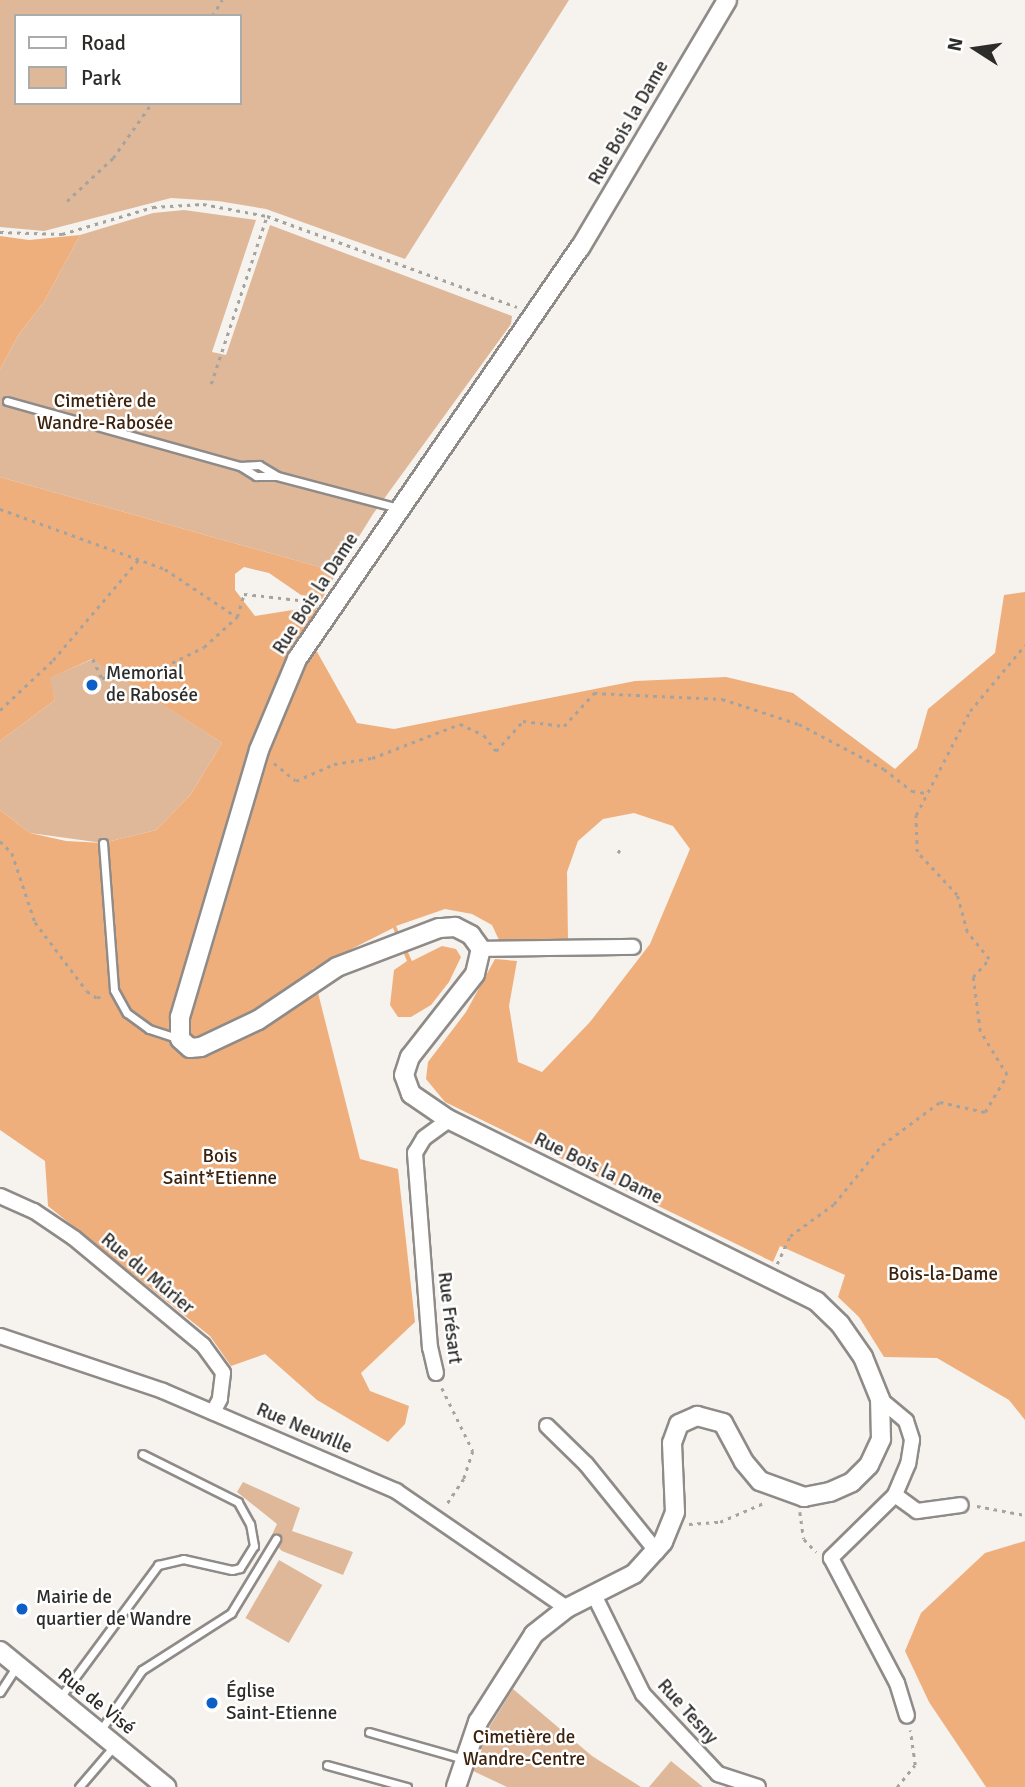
<!DOCTYPE html>
<html>
<head>
<meta charset="utf-8">
<style>
  body { margin:0 }
  #map { position:relative; width:1025px; height:1787px; overflow:hidden; background:#f6f2ee; font-family:Signika,sans-serif }
  div>[style] { position:absolute }
  .green>* { inset:0; background:#dfb89a; transform-origin:0 0 }
  .forest>* { inset:0; background:#efaf7d }
  .path>* { height:2.5px; margin-top:-1.25px; transform-origin:0; background:repeating-linear-gradient(90deg,#a5a39f 0 3.5px,transparent 0 8.5px) }
  .roads { filter:drop-shadow(2px 0 #8f8b88) drop-shadow(-2px 0 #8f8b88) drop-shadow(0 2px #8f8b88) drop-shadow(0 -2px #8f8b88) }
  .service>* { height:7px; margin:-3.5px; padding:0 3.5px; transform-origin:3.5px; border-radius:3.5px; background:#fff }
  .minor>* { height:14px; margin:-7px; padding:0 7px; transform-origin:7px; border-radius:7px; background:#fff }
  .tertiary>* { height:18px; margin:-9px; padding:0 9px; transform-origin:9px; border-radius:9px; background:#fff }
  .dots>* { width:19px; height:19px; translate:-50% -50%; box-sizing:border-box; border:4px solid #fff; border-radius:50% }
  span { translate:-50% -50%; white-space:nowrap; text-align:center; line-height:1.15; -webkit-text-stroke:5px #fff; paint-order:stroke }
  .street-label { font-size:19px; color:#2d2c2a }
  .park-label { font-size:19px; color:#3d230e }
  .poi-label { font-size:19px; color:#2d2c2a }
  .left { translate:0 -50%; text-align:left }
  .legend { position:absolute; left:14px; top:14px; width:228px; height:91px; box-sizing:border-box; background:#fff; border:2px solid #ababaa; margin:0; padding:9px 12px; list-style:none; font-size:21px; color:#2d2c2a }
  .legend li { display:flex; align-items:center; gap:14px; height:35px }
  .legend b { width:35px; border:2px solid #ababaa }
  .north { position:absolute; left:941px; top:14px; width:70px; height:70px; -webkit-text-stroke:5px #fff; paint-order:stroke; rotate:282deg; font-size:19px; font-weight:700; line-height:28px; text-align:center; color:#2d2c2a }
  .north::after { content:''; display:block; margin:auto; width:24px; height:32px; background:#2d2c2a; clip-path:polygon(50% 0,100% 100%,50% 72%,0 100%) }
</style>
</head>
<body>
<div id="map">
  <div class="green">
    <div style="clip-path:polygon(evenodd,0 0,569px 0,405px 259px,266px 209px,218px 201px,171px 198px,44px 231px,0 227px,0 0,16px 16px,240px 16px,240px 103px,16px 103px,16px 16px)"></div>
    <div style="clip-path:polygon(184px 210px,256px 220px,212px 352px,226px 355px,270px 225px,512px 316px,511px 324px,373px 514px,337px 572px,0 477px,0 369px,19px 334px,44px 302px,80px 235px,153px 213px)"></div>
    <div style="clip-path:polygon(93px 659px,222px 743px,191px 794px,156px 830px,103px 843px,30px 833px,0 810px,0 741px,55px 700px,49px 678px)"></div>
    <div style="clip-path:polygon(243px 1482px,300px 1508px,292px 1531px,353px 1552px,343px 1575px,282px 1551px,270px 1539px,277px 1524px,237px 1492px)"></div>
    <div style="left:279px;top:1560px;width:50px;height:67px;rotate:30deg"></div>
    <div style="clip-path:polygon(513px 1689px,592px 1756px,641px 1787px,507px 1787px,471px 1770px,475px 1750px)"></div>
    <div style="clip-path:polygon(671px 1761px,703px 1787px,649px 1787px)"></div>
  </div>
  <div class="forest">
    <div style="clip-path:polygon(80px 235px,44px 302px,19px 334px,0 369px,0 236px,29px 240px)"></div>
    <div style="clip-path:polygon(0 477px,337px 572px,322px 599px,301px 595px,269px 573px,244px 567px,235px 574px,235px 590px,255px 616px,318px 606px,302px 642px,316px 650px,357px 723px,394px 729px,635px 681px,726px 677px,793px 693px,895px 769px,917px 748px,928px 709px,995px 653px,1004px 595px,1025px 592px,1025px 1420px,1009px 1400px,937px 1358px,884px 1357px,859px 1317px,838px 1297px,845px 1275px,780px 1246px,773px 1262px,445px 1102px,426px 1079px,428px 1062px,466px 1012px,495px 959px,517px 961px,509px 1006px,518px 1062px,542px 1072px,590px 1022px,650px 944px,690px 849px,673px 826px,634px 813px,603px 819px,578px 841px,567px 872px,568px 940px,499px 940px,492px 925px,472px 914px,445px 909px,396px 926px,412px 961px,442px 946px,456px 949px,461px 957px,449px 982px,431px 1005px,411px 1017px,398px 1017px,390px 1005px,394px 970px,407px 961px,393px 928px,312px 969px,360px 1159px,398px 1169px,415px 1322px,361px 1373px,370px 1391px,409px 1406px,405px 1424px,388px 1442px,317px 1400px,265px 1354px,231px 1366px,210px 1336px,48px 1206px,45px 1161px,0 1130px,0 810px,30px 833px,66px 841px,103px 843px,156px 830px,191px 794px,222px 743px,92px 659px,50px 678px,55px 700px,0 741px)"></div>
    <div style="clip-path:polygon(1025px 1541px,1025px 1787px,986px 1787px,929px 1702px,905px 1651px,921px 1613px,985px 1553px)"></div>
  </div>
  <div class="path">
    <div style="left:212px;top:16px;width:19px;rotate:-58deg"></div>
    <div style="left:67px;top:201px;width:63px;rotate:-43.1deg"></div>
    <div style="left:113px;top:158px;width:67px;rotate:-54.7deg"></div>
    <div style="left:0;top:232px;width:62px;rotate:1.8deg"></div>
    <div style="left:62px;top:234px;width:95px;rotate:-16.5deg"></div>
    <div style="left:153px;top:207px;width:50px;rotate:-3.4deg"></div>
    <div style="left:203px;top:204px;width:65px;rotate:10.6deg"></div>
    <div style="left:267px;top:216px;width:266px;rotate:20deg"></div>
    <div style="left:211px;top:384px;width:177px;rotate:-71.6deg"></div>
    <div style="left:0;top:509px;width:176px;rotate:20deg"></div>
    <div style="left:165px;top:569px;width:87px;rotate:33.7deg"></div>
    <div style="left:93px;top:659px;width:21px;rotate:65deg"></div>
    <div style="left:102px;top:678px;width:47px;rotate:-4.9deg"></div>
    <div style="left:149px;top:674px;width:61px;rotate:-26.1deg"></div>
    <div style="left:204px;top:647px;width:45px;rotate:-42.3deg"></div>
    <div style="left:237px;top:617px;width:24px;rotate:-73deg"></div>
    <div style="left:244px;top:594px;width:73px;rotate:6.3deg"></div>
    <div style="left:0;top:710px;width:73px;rotate:-43.3deg"></div>
    <div style="left:53px;top:660px;width:131px;rotate:-49.6deg"></div>
    <div style="left:274px;top:763px;width:28px;rotate:39deg"></div>
    <div style="left:296px;top:781px;width:42px;rotate:-24.1deg"></div>
    <div style="left:334px;top:764px;width:38px;rotate:-9deg"></div>
    <div style="left:372px;top:758px;width:94px;rotate:-21.1deg"></div>
    <div style="left:460px;top:724px;width:26px;rotate:25deg"></div>
    <div style="left:484px;top:735px;width:20px;rotate:53deg"></div>
    <div style="left:496px;top:751px;width:40px;rotate:-48deg"></div>
    <div style="left:523px;top:721px;width:41px;rotate:7deg"></div>
    <div style="left:564px;top:726px;width:45px;rotate:-47.7deg"></div>
    <div style="left:594px;top:693px;width:128px;rotate:2.7deg"></div>
    <div style="left:722px;top:699px;width:81px;rotate:18deg"></div>
    <div style="left:799px;top:724px;width:96px;rotate:27.9deg"></div>
    <div style="left:884px;top:769px;width:36px;rotate:38deg"></div>
    <div style="left:912px;top:791px;width:15px;rotate:8deg"></div>
    <div style="left:0;top:841px;width:17px;rotate:45deg"></div>
    <div style="left:12px;top:853px;width:73px;rotate:71.6deg"></div>
    <div style="left:35px;top:922px;width:86px;rotate:53deg"></div>
    <div style="left:87px;top:991px;width:12px;rotate:35deg"></div>
    <div style="left:97px;top:998px;width:8px;rotate:-30deg"></div>
    <div style="left:618px;top:853px;width:7px;rotate:-63deg"></div>
    <div style="left:777px;top:1264px;width:31px;rotate:-65deg"></div>
    <div style="left:790px;top:1236px;width:54px;rotate:-36deg"></div>
    <div style="left:834px;top:1204px;width:76px;rotate:-50.9deg"></div>
    <div style="left:882px;top:1145px;width:72px;rotate:-36.6deg"></div>
    <div style="left:940px;top:1102px;width:46px;rotate:12.5deg"></div>
    <div style="left:985px;top:1112px;width:43px;rotate:-59.3deg"></div>
    <div style="left:1007px;top:1075px;width:52px;rotate:-121.5deg"></div>
    <div style="left:980px;top:1031px;width:54px;rotate:-97.4deg"></div>
    <div style="left:973px;top:977px;width:24px;rotate:-48deg"></div>
    <div style="left:989px;top:959px;width:35px;rotate:-129deg"></div>
    <div style="left:967px;top:932px;width:38px;rotate:-105deg"></div>
    <div style="left:957px;top:895px;width:59px;rotate:-132.9deg"></div>
    <div style="left:917px;top:852px;width:37px;rotate:-92deg"></div>
    <div style="left:916px;top:815px;width:117px;rotate:-62.6deg"></div>
    <div style="left:970px;top:711px;width:86px;rotate:-50.2deg"></div>
    <div style="left:442px;top:1388px;width:70px;rotate:63.8deg"></div>
    <div style="left:473px;top:1451px;width:29px;rotate:108deg"></div>
    <div style="left:464px;top:1479px;width:32px;rotate:124deg"></div>
    <div style="left:977px;top:1506px;width:49px;rotate:10.6deg"></div>
    <div style="left:800px;top:1512px;width:27px;rotate:82deg"></div>
    <div style="left:804px;top:1539px;width:18px;rotate:47deg"></div>
    <div style="left:689px;top:1524px;width:31px;rotate:-4deg"></div>
    <div style="left:720px;top:1522px;width:50px;rotate:-23.5deg"></div>
    <div style="left:897px;top:1787px;width:28px;rotate:-51deg"></div>
    <div style="left:915px;top:1765px;width:35px;rotate:-98deg"></div>
  </div>
  <div class="roads">
    <div class="service">
      <div style="left:7px;top:401px;width:242px;rotate:15.6deg"></div>
      <div style="left:240px;top:466px;width:19px;rotate:32deg"></div>
      <div style="left:256px;top:476px;width:21px"></div>
      <div style="left:277px;top:476px;width:125px;rotate:14.8deg"></div>
      <div style="left:240px;top:466px;width:19px;rotate:-3deg"></div>
      <div style="left:259px;top:465px;width:21px;rotate:31deg"></div>
      <div style="left:103px;top:843px;width:147px;rotate:85.7deg"></div>
      <div style="left:114px;top:990px;width:26px;rotate:61deg"></div>
      <div style="left:127px;top:1013px;width:27px;rotate:36deg"></div>
      <div style="left:149px;top:1029px;width:32px;rotate:18deg"></div>
      <div style="left:0;top:1692px;width:31px;rotate:-57deg"></div>
      <div style="left:59px;top:1699px;width:167px;rotate:-53.5deg"></div>
      <div style="left:158px;top:1565px;width:26px;rotate:-13deg"></div>
      <div style="left:183px;top:1559px;width:50px;rotate:12.7deg"></div>
      <div style="left:232px;top:1570px;width:8px;rotate:-14deg"></div>
      <div style="left:240px;top:1568px;width:26px;rotate:-58deg"></div>
      <div style="left:254px;top:1546px;width:22px;rotate:-100deg"></div>
      <div style="left:250px;top:1524px;width:25px;rotate:-119deg"></div>
      <div style="left:238px;top:1502px;width:107px;rotate:-153.4deg"></div>
      <div style="left:100px;top:1731px;width:74px;rotate:-55.5deg"></div>
      <div style="left:142px;top:1670px;width:106px;rotate:-32.6deg"></div>
      <div style="left:231px;top:1613px;width:87px;rotate:-58.7deg"></div>
      <div style="left:369px;top:1732px;width:99px;rotate:15.9deg"></div>
      <div style="left:327px;top:1765px;width:83px;rotate:15.4deg"></div>
      <div style="left:79px;top:1787px;width:55px;rotate:-49.4deg"></div>
    </div>
    <div class="minor">
      <div style="left:481px;top:949px;width:152px;rotate:-0.8deg"></div>
      <div style="left:0;top:1196px;width:37px;rotate:24deg"></div>
      <div style="left:34px;top:1211px;width:48px;rotate:34deg"></div>
      <div style="left:74px;top:1238px;width:168px;rotate:39.7deg"></div>
      <div style="left:203px;top:1345px;width:34px;rotate:54deg"></div>
      <div style="left:223px;top:1373px;width:26px;rotate:97deg"></div>
      <div style="left:220px;top:1399px;width:15px;rotate:118deg"></div>
      <div style="left:0;top:1336px;width:172px;rotate:18.6deg"></div>
      <div style="left:163px;top:1391px;width:254px;rotate:23.2deg"></div>
      <div style="left:396px;top:1491px;width:207px;rotate:34.4deg"></div>
      <div style="left:436px;top:1373px;width:26px;rotate:-103deg"></div>
      <div style="left:430px;top:1348px;width:196px;rotate:-94.4deg"></div>
      <div style="left:415px;top:1153px;width:17px;rotate:-59deg"></div>
      <div style="left:424px;top:1138px;width:31px;rotate:-36deg"></div>
      <div style="left:880px;top:1399px;width:34px;rotate:40deg"></div>
      <div style="left:906px;top:1421px;width:20px;rotate:72deg"></div>
      <div style="left:912px;top:1440px;width:24px;rotate:99deg"></div>
      <div style="left:908px;top:1464px;width:34px;rotate:113deg"></div>
      <div style="left:895px;top:1495px;width:90px;rotate:135.5deg"></div>
      <div style="left:831px;top:1558px;width:141px;rotate:62.2deg"></div>
      <div style="left:897px;top:1683px;width:34px;rotate:73deg"></div>
      <div style="left:547px;top:1426px;width:54px;rotate:44.3deg"></div>
      <div style="left:586px;top:1464px;width:113px;rotate:51.1deg"></div>
      <div style="left:895px;top:1495px;width:27px;rotate:36deg"></div>
      <div style="left:917px;top:1511px;width:44px;rotate:-7.8deg"></div>
      <div style="left:595px;top:1597px;width:108px;rotate:63.7deg"></div>
      <div style="left:643px;top:1694px;width:110px;rotate:46.8deg"></div>
      <div style="left:718px;top:1774px;width:42px;rotate:18deg"></div>
    </div>
    <div class="tertiary">
      <div style="left:0;top:1651px;width:215px;rotate:39.3deg"></div>
      <div style="left:456px;top:1787px;width:69px;rotate:-71.3deg"></div>
      <div style="left:478px;top:1722px;width:104px;rotate:-57.5deg"></div>
      <div style="left:534px;top:1634px;width:42px;rotate:-38.2deg"></div>
      <div style="left:567px;top:1608px;width:75px;rotate:-26.9deg"></div>
      <div style="left:634px;top:1574px;width:43px;rotate:-47.8deg"></div>
      <div style="left:663px;top:1542px;width:32px;rotate:-68deg"></div>
      <div style="left:675px;top:1512px;width:69px;rotate:-92.5deg"></div>
      <div style="left:672px;top:1443px;width:20px;rotate:-70deg"></div>
      <div style="left:679px;top:1424px;width:20px;rotate:-24deg"></div>
      <div style="left:697px;top:1416px;width:27px;rotate:15deg"></div>
      <div style="left:723px;top:1423px;width:44px;rotate:61.7deg"></div>
      <div style="left:744px;top:1462px;width:25px;rotate:50deg"></div>
      <div style="left:760px;top:1481px;width:47px;rotate:20deg"></div>
      <div style="left:804px;top:1497px;width:26px;rotate:-11deg"></div>
      <div style="left:830px;top:1492px;width:24px;rotate:-24deg"></div>
      <div style="left:852px;top:1482px;width:24px;rotate:-45deg"></div>
      <div style="left:869px;top:1465px;width:29px;rotate:-65deg"></div>
      <div style="left:881px;top:1439px;width:40px;rotate:-91.4deg"></div>
      <div style="left:880px;top:1399px;width:45px;rotate:-112deg"></div>
      <div style="left:863px;top:1357px;width:40px;rotate:-124.9deg"></div>
      <div style="left:840px;top:1324px;width:33px;rotate:-136deg"></div>
      <div style="left:816px;top:1301px;width:409px;rotate:-153.7deg"></div>
      <div style="left:449px;top:1120px;width:46px;rotate:-145.6deg"></div>
      <div style="left:411px;top:1094px;width:20px;rotate:-110deg"></div>
      <div style="left:404px;top:1075px;width:19px;rotate:-72deg"></div>
      <div style="left:410px;top:1057px;width:105px;rotate:-51.9deg"></div>
      <div style="left:475px;top:974px;width:26px;rotate:-77deg"></div>
      <div style="left:481px;top:949px;width:17px;rotate:-126deg"></div>
      <div style="left:471px;top:935px;width:18px;rotate:-153deg"></div>
      <div style="left:455px;top:927px;width:16px;rotate:176deg"></div>
      <div style="left:439px;top:928px;width:109px;rotate:159.1deg"></div>
      <div style="left:337px;top:967px;width:95px;rotate:146.1deg"></div>
      <div style="left:258px;top:1020px;width:63px;rotate:154.7deg"></div>
      <div style="left:201px;top:1047px;width:11px;rotate:175deg"></div>
      <div style="left:190px;top:1048px;width:13px;rotate:-138deg"></div>
      <div style="left:180px;top:1039px;width:22px;rotate:-90deg"></div>
      <div style="left:180px;top:1017px;width:278px;rotate:-73.5deg"></div>
      <div style="left:259px;top:750px;width:99px;rotate:-67.3deg"></div>
      <div style="left:297px;top:659px;width:499px;rotate:-55.5deg"></div>
      <div style="left:580px;top:248px;width:288px;rotate:-59.3deg"></div>
    </div>
  </div>
  <div class="dots">
    <div style="left:92px;top:685px;background:#0d5ec7"></div>
    <div style="left:22px;top:1609px;background:#0d5ec7"></div>
    <div style="left:212px;top:1703px;background:#0d5ec7"></div>
  </div>
  <div class="street-label">
    <span style="left:629px;top:123px;rotate:-60deg">Rue Bois la Dame</span>
    <span style="left:316px;top:594px;rotate:-57deg">Rue Bois la Dame</span>
    <span style="left:598px;top:1169px;rotate:26deg">Rue Bois la Dame</span>
    <span style="left:147px;top:1274px;rotate:40deg">Rue du Mûrier</span>
    <span style="left:449px;top:1318px;rotate:83deg">Rue Frésart</span>
    <span style="left:304px;top:1429px;rotate:23deg">Rue Neuville</span>
    <span style="left:96px;top:1702px;rotate:39deg">Rue de Visé</span>
    <span style="left:687px;top:1712px;rotate:48deg">Rue Tesny</span>
  </div>
  <div class="park-label">
    <span style="left:105px;top:413px">Cimetière de<br>Wandre-Rabosée</span>
    <span style="left:220px;top:1168px">Bois<br>Saint*Etienne</span>
    <span style="left:943px;top:1275px">Bois-la-Dame</span>
    <span style="left:524px;top:1749px">Cimetière de<br>Wandre-Centre</span>
  </div>
  <div class="poi-label">
    <span class="left" style="left:106px;top:685px">Memorial<br>de Rabosée</span>
    <span class="left" style="left:36px;top:1609px">Mairie de<br>quartier de Wandre</span>
    <span class="left" style="left:226px;top:1703px">Église<br>Saint-Etienne</span>
  </div>
  <ul class="legend">
  <li><b style="height:9px;background:#fff"></b>Road</li>
  <li><b style="height:19px;background:#dfb89a"></b>Park</li>
  </ul>
  <div class="north">N</div>
</div>
</body>
</html>
